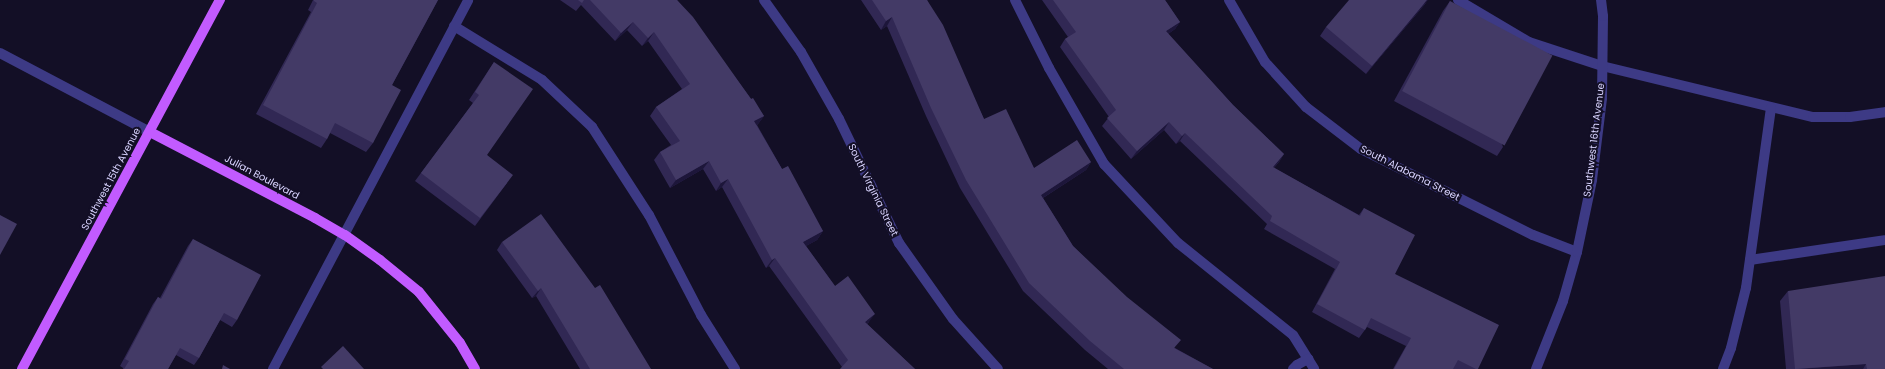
<!DOCTYPE html>
<html>
<head>
<meta charset="utf-8">
<style>
  body { margin:0 }
  #map { position:relative; width:1885px; height:369px; overflow:hidden; background:#130f26; font-family:Poppins,sans-serif }
  div>[style] { position:absolute }
  .minor>* { height:10px; margin:-5px; padding:0 5px; transform-origin:5px; border-radius:5px; background:#3d3a85 }
  .major>* { height:10px; margin:-5px; padding:0 5px; transform-origin:5px; border-radius:5px; background:#c25bff }
  .wall>* { inset:0; background:#312854 }
  .shaded-wall>* { inset:0; background:#1d163a }
  .building>* { inset:0; background:#433a66; transform-origin:0 0 }
  span { translate:-50% -50%; white-space:nowrap; text-align:center; line-height:1.15; -webkit-text-stroke:4px #130f26; paint-order:stroke }
  .street-label { font-size:10px; color:#d9d4ff }
</style>
</head>
<body>
<div id="map">
  <div class="minor">
    <div style="left:764px;top:0;width:64px;rotate:54.6deg"></div>
    <div style="left:801px;top:52px;width:77px;rotate:60.4deg"></div>
    <div style="left:839px;top:119px;width:138px;rotate:64.2deg"></div>
    <div style="left:899px;top:243px;width:93px;rotate:54.6deg"></div>
    <div style="left:953px;top:319px;width:67px;rotate:48deg"></div>
    <div style="left:1015px;top:0;width:76px;rotate:63.4deg"></div>
    <div style="left:1049px;top:68px;width:111px;rotate:60.2deg"></div>
    <div style="left:1104px;top:164px;width:108px;rotate:46.9deg"></div>
    <div style="left:1178px;top:243px;width:147px;rotate:38.7deg"></div>
    <div style="left:1293px;top:335px;width:40px;rotate:58deg"></div>
    <div style="left:1229px;top:0;width:72px;rotate:59.9deg"></div>
    <div style="left:1265px;top:62px;width:61px;rotate:47.7deg"></div>
    <div style="left:1306px;top:107px;width:69px;rotate:37.4deg"></div>
    <div style="left:1361px;top:149px;width:192px;rotate:26.6deg"></div>
    <div style="left:1533px;top:235px;width:47px;rotate:21.1deg"></div>
    <div style="left:1458px;top:0;width:82px;rotate:30.6deg"></div>
    <div style="left:1529px;top:42px;width:77px;rotate:18.2deg"></div>
    <div style="left:1602px;top:66px;width:217px;rotate:13.6deg"></div>
    <div style="left:1813px;top:117px;width:37px"></div>
    <div style="left:1850px;top:117px;width:35px;rotate:-8deg"></div>
    <div style="left:454px;top:26px;width:103px;rotate:31.5deg"></div>
    <div style="left:542px;top:80px;width:69px;rotate:43.2deg"></div>
    <div style="left:592px;top:127px;width:105px;rotate:57.1deg"></div>
    <div style="left:649px;top:215px;width:113px;rotate:62.5deg"></div>
    <div style="left:701px;top:315px;width:64px;rotate:57.8deg"></div>
    <div style="left:0;top:53px;width:170px;rotate:27.8deg"></div>
    <div style="left:1750px;top:260px;width:136px;rotate:-8.4deg"></div>
    <div style="left:273px;top:369px;width:417px;rotate:-62.1deg"></div>
    <div style="left:1293px;top:369px;width:6px;rotate:-45deg"></div>
    <div style="left:1297px;top:365px;width:13px;rotate:-29deg"></div>
    <div style="left:1536px;top:369px;width:73px;rotate:-68.3deg"></div>
    <div style="left:1563px;top:301px;width:51px;rotate:-74.1deg"></div>
    <div style="left:1577px;top:252px;width:74px;rotate:-78.2deg"></div>
    <div style="left:1592px;top:180px;width:83px;rotate:-83deg"></div>
    <div style="left:1602px;top:98px;width:82px;rotate:-89.3deg"></div>
    <div style="left:1603px;top:16px;width:16px;rotate:-97deg"></div>
    <div style="left:1723px;top:369px;width:22px;rotate:-69deg"></div>
    <div style="left:1731px;top:348px;width:62px;rotate:-76deg"></div>
    <div style="left:1746px;top:288px;width:182px;rotate:-82.1deg"></div>
  </div>
  <div class="major">
    <div style="left:150px;top:132px;width:186px;rotate:27.5deg"></div>
    <div style="left:315px;top:218px;width:34px;rotate:30deg"></div>
    <div style="left:345px;top:235px;width:43px;rotate:35.5deg"></div>
    <div style="left:380px;top:260px;width:50px;rotate:39.4deg"></div>
    <div style="left:419px;top:292px;width:65px;rotate:51.2deg"></div>
    <div style="left:460px;top:343px;width:30px;rotate:60deg"></div>
    <div style="left:22px;top:369px;width:419px;rotate:-61.8deg"></div>
  </div>
  <div class="wall">
    <div style="clip-path:polygon(313px 0,438px 0,392px 85px,373px 143px,366px 152px,330px 133px,327px 139px,321px 148px,256px 114px,311px 12px,308px 10px)"></div>
    <div style="clip-path:polygon(560px 0,677px 0,764px 116px,758px 124px,757px 125px,782px 169px,823px 231px,817px 240px,806px 246px,835px 286px,869px 322px,867px 324px,915px 369px,842px 367px,769px 266px,766px 268px,722px 187px,716px 191px,703px 169px,670px 188px,654px 160px,660px 152px,671px 145px,650px 116px,656px 107px,682px 89px,648px 41px,642px 46px,627px 30px,615px 41px,581px 5px,576px 11px)"></div>
    <div style="clip-path:polygon(861px 0,927px 0,984px 119px,1034px 168px,1091px 162px,1086px 170px,1043px 198px,1073px 246px,1175px 348px,1213px 369px,1108px 369px,1085px 350px,1023px 291px,960px 188px,926px 116px,887px 26px,881px 30px)"></div>
    <div style="clip-path:polygon(1042px 0,1165px 0,1180px 22px,1175px 29px,1168px 34px,1233px 105px,1284px 154px,1279px 162px,1274px 168px,1359px 215px,1364px 208px,1395px 274px,1478px 369px,1393px 369px,1406px 346px,1367px 327px,1359px 338px,1312px 312px,1335px 269px,1264px 229px,1267px 224px,1180px 141px,1176px 144px,1164px 130px,1131px 159px,1102px 126px,1109px 117px,1060px 47px,1065px 39px,1068px 37px)"></div>
    <div style="clip-path:polygon(1450px 1px,1503px 147px,1497px 156px,1394px 101px,1443px 11px)"></div>
    <div style="clip-path:polygon(1426px 3px,1366px 74px,1320px 36px,1326px 27px)"></div>
    <div style="clip-path:polygon(494px 62px,487px 155px,507px 183px,475px 226px,415px 181px,473px 103px,469px 100px)"></div>
    <div style="clip-path:polygon(193px 239px,237px 320px,232px 327px,220px 320px,199px 358px,194px 365px,176px 355px,168px 369px,123px 369px,123px 368px,120px 366px,153px 304px,158px 297px,160px 298px,188px 246px)"></div>
    <div style="clip-path:polygon(502px 242px,651px 369px,580px 369px,536px 296px,532px 298px,497px 250px)"></div>
    <div style="clip-path:polygon(1788px 291px,1885px 369px,1786px 369px,1780px 301px)"></div>
  </div>
  <div class="shaded-wall">
    <div style="clip-path:polygon(1427px 0,1428px 0,1426px 3px,1366px 74px,1372px 66px)"></div>
    <div style="clip-path:polygon(892px 17px,887px 26px,881px 30px,886px 21px)"></div>
    <div style="clip-path:polygon(633px 22px,627px 30px,615px 41px,621px 33px)"></div>
    <div style="clip-path:polygon(1180px 22px,1175px 29px,1161px 39px,1166px 31px)"></div>
    <div style="clip-path:polygon(654px 32px,648px 41px,642px 46px,648px 38px)"></div>
    <div style="clip-path:polygon(764px 116px,758px 124px,748px 129px,754px 121px)"></div>
    <div style="clip-path:polygon(1169px 122px,1164px 130px,1131px 159px,1137px 151px)"></div>
    <div style="clip-path:polygon(1185px 133px,1180px 141px,1176px 144px,1182px 136px)"></div>
    <div style="clip-path:polygon(1284px 154px,1279px 162px,1267px 175px,1273px 167px)"></div>
    <div style="clip-path:polygon(709px 161px,703px 169px,670px 188px,676px 180px)"></div>
    <div style="clip-path:polygon(1091px 162px,1086px 170px,1035px 203px,1041px 195px)"></div>
    <div style="clip-path:polygon(728px 179px,722px 187px,716px 191px,721px 183px)"></div>
    <div style="clip-path:polygon(823px 231px,817px 240px,797px 251px,803px 242px)"></div>
    <div style="clip-path:polygon(775px 258px,769px 266px,766px 268px,772px 260px)"></div>
    <div style="clip-path:polygon(541px 288px,536px 296px,532px 298px,538px 291px)"></div>
    <div style="clip-path:polygon(875px 314px,869px 322px,859px 330px,865px 322px)"></div>
    <div style="clip-path:polygon(1866px 364px,1863px 369px,1799px 369px)"></div>
  </div>
  <div class="building">
    <div style="clip-path:polygon(314px 0,438px 0,392px 85px,401px 90px,373px 143px,335px 123px,327px 139px,263px 105px,317px 3px,314px 1px)"></div>
    <div style="clip-path:polygon(578px 0,584px 0,582px 3px)"></div>
    <div style="clip-path:polygon(590px 0,677px 0,693px 17px,751px 99px,753px 98px,764px 116px,754px 121px,782px 169px,788px 166px,823px 231px,803px 242px,835px 286px,848px 276px,875px 314px,865px 322px,915px 369px,840px 369px,848px 360px,775px 258px,772px 260px,728px 179px,721px 183px,709px 161px,676px 180px,660px 152px,680px 141px,656px 107px,690px 84px,654px 32px,648px 38px,633px 22px,621px 33px)"></div>
    <div style="clip-path:polygon(872px 0,927px 0,943px 25px,984px 119px,1006px 109px,1034px 168px,1077px 140px,1091px 162px,1041px 195px,1073px 246px,1127px 297px,1181px 340px,1174px 348px,1213px 369px,1124px 369px,1090px 341px,1029px 283px,966px 180px,931px 108px,892px 17px,886px 21px)"></div>
    <div style="clip-path:polygon(1053px 0,1165px 0,1180px 22px,1166px 31px,1233px 105px,1284px 154px,1273px 167px,1360px 216px,1364px 208px,1415px 235px,1395px 274px,1499px 325px,1478px 369px,1476px 369px,1458px 360px,1453px 369px,1394px 369px,1411px 338px,1371px 318px,1365px 330px,1317px 304px,1340px 262px,1270px 221px,1272px 216px,1185px 133px,1182px 136px,1169px 122px,1137px 151px,1107px 118px,1116px 110px,1065px 39px,1076px 32px)"></div>
    <div style="clip-path:polygon(1349px 0,1427px 0,1372px 66px,1326px 27px)"></div>
    <div style="left:1450px;top:1px;width:116px;height:102px;rotate:28deg"></div>
    <div style="clip-path:polygon(494px 62px,533px 89px,487px 155px,513px 175px,480px 218px,421px 173px,479px 95px,475px 92px)"></div>
    <div style="clip-path:polygon(541px 214px,595px 288px,600px 285px,651px 369px,590px 369px,541px 288px,538px 291px,502px 242px)"></div>
    <div style="clip-path:polygon(0 215px,17px 224px,0 255px)"></div>
    <div style="clip-path:polygon(193px 239px,261px 275px,237px 320px,224px 313px,199px 358px,180px 348px,168px 369px,124px 369px,129px 361px,125px 359px,158px 297px,161px 299px)"></div>
    <div style="clip-path:polygon(1885px 276px,1885px 369px,1867px 369px,1866px 364px,1795px 369px,1788px 291px)"></div>
    <div style="clip-path:polygon(343px 346px,364px 369px,323px 369px,321px 367px)"></div>
    <div style="clip-path:polygon(223px 365px,230px 369px,222px 369px)"></div>
  </div>
  <div class="street-label">
    <span style="left:1594px;top:140px;rotate:-83deg">Southwest 16th Avenue</span>
    <span style="left:1410px;top:173px;rotate:27deg">South Alabama Street</span>
    <span style="left:262px;top:177px;rotate:28deg">Julian Boulevard</span>
    <span style="left:111px;top:179px;rotate:-62deg">Southwest 15th Avenue</span>
    <span style="left:873px;top:190px;rotate:64deg">South Virginia Street</span>
  </div>
</div>
</body>
</html>
